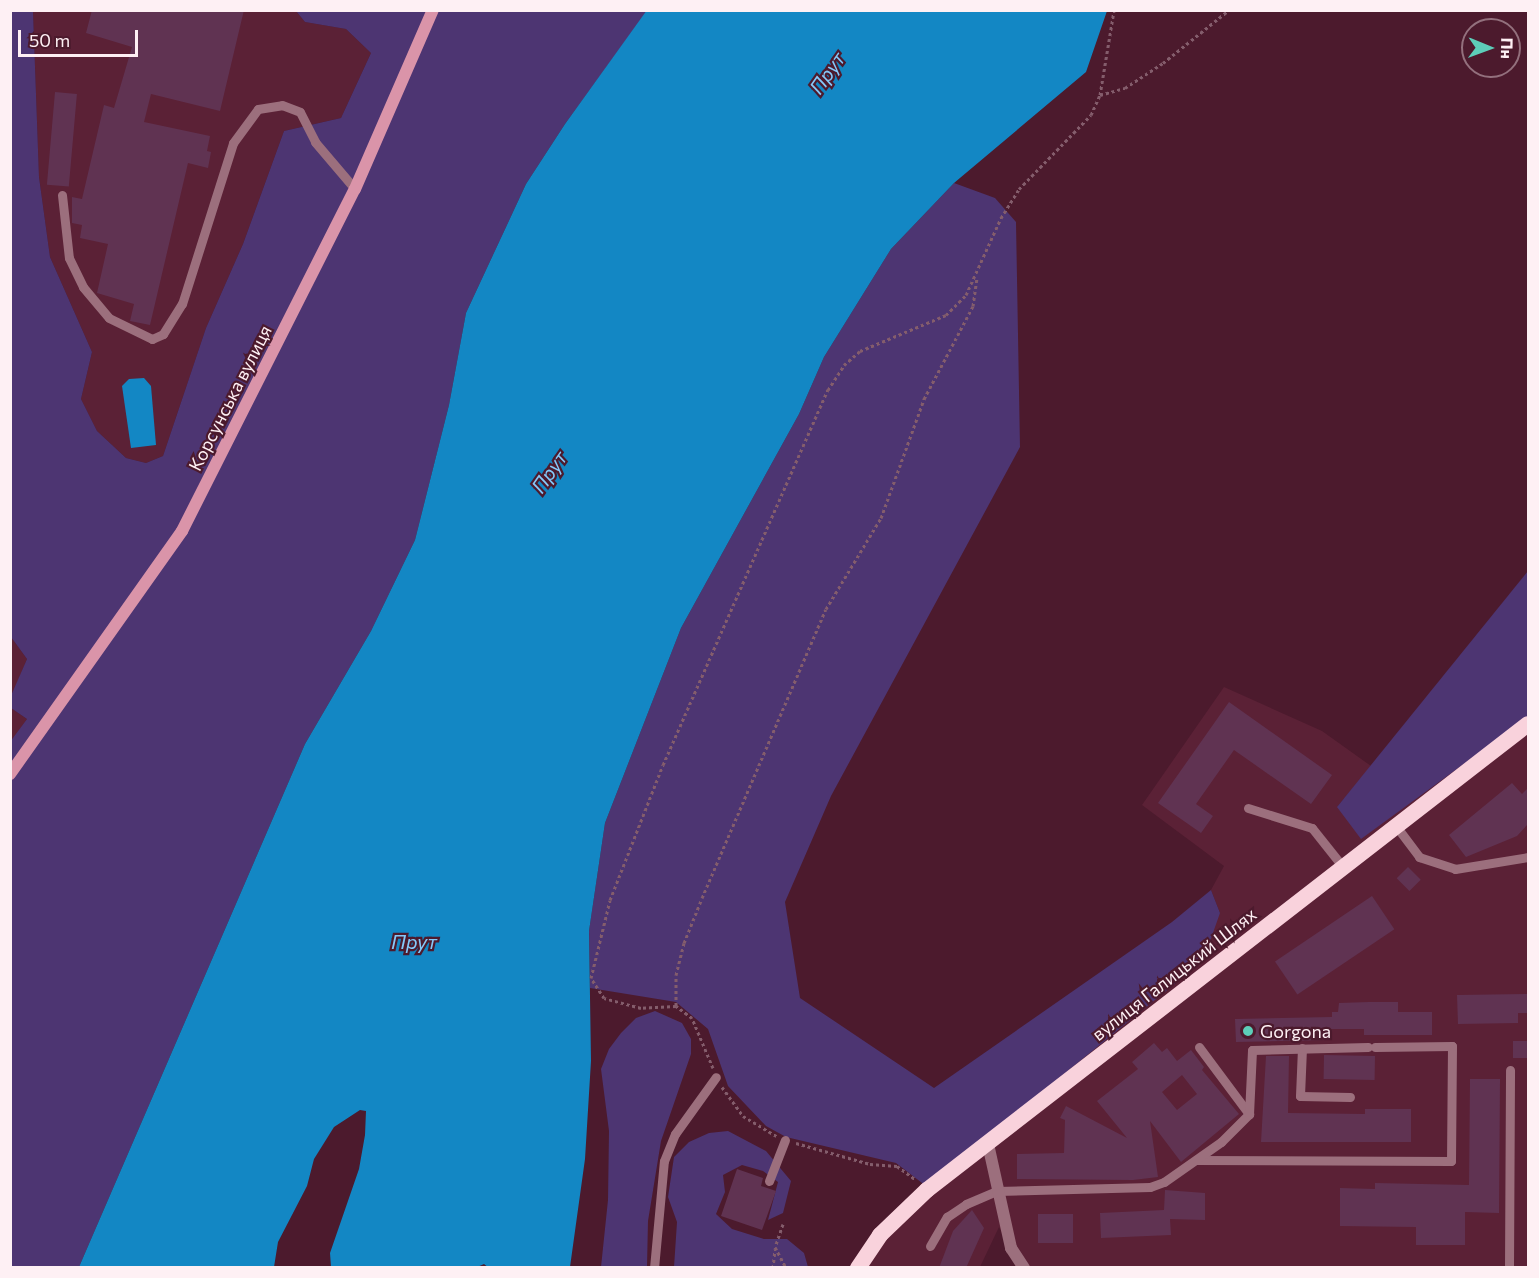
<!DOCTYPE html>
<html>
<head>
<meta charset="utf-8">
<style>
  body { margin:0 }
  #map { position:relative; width:1539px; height:1278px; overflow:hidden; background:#4c1a2d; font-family:Commissioner,sans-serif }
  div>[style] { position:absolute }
  .built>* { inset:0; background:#5b2136 }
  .green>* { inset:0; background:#4d3572 }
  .water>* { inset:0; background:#1387c4 }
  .building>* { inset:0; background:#603352; transform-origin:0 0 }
  .path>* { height:3px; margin-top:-1.5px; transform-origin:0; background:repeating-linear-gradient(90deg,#845d6c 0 3px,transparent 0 6px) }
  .service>* { height:9px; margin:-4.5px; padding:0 4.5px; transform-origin:4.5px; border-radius:4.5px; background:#9c6f7d }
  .minor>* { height:12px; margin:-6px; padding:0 6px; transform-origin:6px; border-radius:6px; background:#9c6f7d }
  .secondary>* { height:12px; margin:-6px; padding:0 6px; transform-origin:6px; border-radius:6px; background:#da94a9 }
  .trunk>* { height:16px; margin:-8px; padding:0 8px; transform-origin:8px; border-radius:8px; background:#f9d2dc }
  .dots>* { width:16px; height:16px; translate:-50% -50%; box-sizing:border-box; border:3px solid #4c1a2d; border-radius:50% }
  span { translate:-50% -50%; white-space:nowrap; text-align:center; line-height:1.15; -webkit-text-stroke:4.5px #4c1a2d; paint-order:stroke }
  .street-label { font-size:18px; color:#fef0f4 }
  .poi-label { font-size:18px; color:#fef0f4 }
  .left { translate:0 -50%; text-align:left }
  .water-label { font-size:20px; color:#85c9f9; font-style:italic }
  .frame { position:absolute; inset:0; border:12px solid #fef0f4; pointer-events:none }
  .north { position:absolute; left:1461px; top:18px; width:60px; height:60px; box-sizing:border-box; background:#4c1a2d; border:2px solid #93707d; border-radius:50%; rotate:91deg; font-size:16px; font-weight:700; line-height:24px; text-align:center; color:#fef0f4 }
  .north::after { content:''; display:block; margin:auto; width:21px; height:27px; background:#5dceb9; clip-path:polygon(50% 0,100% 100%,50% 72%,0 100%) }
  .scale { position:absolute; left:18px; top:30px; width:120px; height:27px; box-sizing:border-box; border:3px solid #fef0f4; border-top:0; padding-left:8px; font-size:18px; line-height:21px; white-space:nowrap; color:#fef0f4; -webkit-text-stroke:4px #4c1a2d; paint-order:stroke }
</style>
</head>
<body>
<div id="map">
  <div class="built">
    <div style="clip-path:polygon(33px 11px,296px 11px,305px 22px,346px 29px,371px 53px,341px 118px,284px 131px,243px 244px,206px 328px,163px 456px,146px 463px,126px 458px,97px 431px,81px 399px,92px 352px,50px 257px,39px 177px)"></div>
    <div style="clip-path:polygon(11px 637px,27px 659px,11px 698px)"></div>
    <div style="clip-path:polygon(1224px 687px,1322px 731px,1371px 766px,1337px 807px,1528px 717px,1528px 1267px,1019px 1267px,999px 1227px,980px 1267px,854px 1268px,1220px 913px,1211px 890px,1224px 866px,1142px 805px)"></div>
    <div style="clip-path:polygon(11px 708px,27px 719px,11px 742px)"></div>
  </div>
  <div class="green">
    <div style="clip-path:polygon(11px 11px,33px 11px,39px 177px,50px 257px,92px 352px,81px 399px,97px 431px,126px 458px,146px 463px,163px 456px,206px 328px,243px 244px,284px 131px,341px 118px,371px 53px,346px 29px,305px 22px,296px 11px,647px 11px,565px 124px,526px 184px,466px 313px,449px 405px,415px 540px,371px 631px,305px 744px,79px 1267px,11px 1267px,10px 742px,27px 719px,11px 708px,10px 698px,27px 659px,11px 637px)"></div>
    <div style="clip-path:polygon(954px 183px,995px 198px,1016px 222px,1020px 447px,831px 796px,785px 902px,800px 998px,934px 1088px,1172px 922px,1211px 890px,1220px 913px,1203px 961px,926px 1186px,896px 1163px,786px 1137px,766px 1126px,728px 1086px,708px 1029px,676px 1002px,590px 988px,589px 931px,605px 823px,681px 628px,799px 414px,824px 357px,891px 249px)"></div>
    <div style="clip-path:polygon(1528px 571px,1528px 717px,1361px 839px,1337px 807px)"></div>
    <div style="clip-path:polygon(655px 1011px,682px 1023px,691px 1039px,691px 1054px,661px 1141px,648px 1221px,647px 1267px,601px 1267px,608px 1200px,609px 1131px,601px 1069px,609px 1049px,621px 1033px,636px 1018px)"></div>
    <div style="clip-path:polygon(728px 1131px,766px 1151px,791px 1181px,783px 1213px,768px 1220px,778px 1182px,763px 1171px,742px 1165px,723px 1175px,725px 1192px,716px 1214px,732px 1229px,764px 1239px,787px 1239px,804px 1253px,808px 1267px,674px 1267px,677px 1222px,668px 1197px,674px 1157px,689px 1142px,709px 1133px)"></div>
  </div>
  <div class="water">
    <div style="clip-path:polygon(647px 10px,1107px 11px,1086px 72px,954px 183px,891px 249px,824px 357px,799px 414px,681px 628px,605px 823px,589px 931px,591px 1061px,585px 1159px,570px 1267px,489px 1268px,484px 1264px,475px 1268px,331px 1267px,330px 1253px,359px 1169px,365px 1135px,366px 1111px,360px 1110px,334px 1127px,314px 1159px,307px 1186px,278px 1242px,274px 1267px,79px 1267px,305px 744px,371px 631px,415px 540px,449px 405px,466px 313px,526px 184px,565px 124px)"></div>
    <div style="clip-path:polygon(144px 378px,151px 386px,156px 445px,131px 448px,122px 386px,129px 379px)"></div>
  </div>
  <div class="building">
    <div style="clip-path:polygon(92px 10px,244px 10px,220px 111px,151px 94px,144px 122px,210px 136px,207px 151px,211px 152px,208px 168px,188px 163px,150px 325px,130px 321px,134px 304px,97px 293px,108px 244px,80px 238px,82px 225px,72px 223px,72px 197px,82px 199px,104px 105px,114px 108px,132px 47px,86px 33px)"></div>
    <div style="left:55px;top:92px;width:22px;height:93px;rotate:5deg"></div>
    <div style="clip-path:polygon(1229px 702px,1332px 775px,1311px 804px,1234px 750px,1196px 804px,1213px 816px,1201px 833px,1158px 803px)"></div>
    <div style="clip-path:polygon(1512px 783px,1522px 794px,1528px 788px,1528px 824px,1517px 836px,1466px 857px,1449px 835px)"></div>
    <div style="left:1408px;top:867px;width:18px;height:16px;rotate:45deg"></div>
    <div style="left:1372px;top:896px;width:40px;height:117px;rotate:56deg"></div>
    <div style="clip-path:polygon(1528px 994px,1528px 1013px,1518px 1013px,1518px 1023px,1458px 1024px,1457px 995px)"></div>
    <div style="clip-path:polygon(1369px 1002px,1398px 1002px,1398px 1012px,1432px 1012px,1432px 1035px,1364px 1035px,1364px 1029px,1328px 1029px,1329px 1040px,1236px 1042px,1235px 1019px,1332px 1017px,1332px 1012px,1338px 1012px,1339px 1003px)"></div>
    <div style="left:1513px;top:1041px;width:15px;height:17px"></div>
    <div style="clip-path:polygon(evenodd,1154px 1043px,1162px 1052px,1167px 1048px,1177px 1061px,1191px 1050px,1204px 1067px,1202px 1070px,1239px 1114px,1181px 1162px,1150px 1121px,1158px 1177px,1133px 1180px,1017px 1179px,1017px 1154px,1064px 1153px,1065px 1120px,1060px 1118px,1066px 1106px,1127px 1138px,1097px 1101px,1138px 1069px,1132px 1062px,1154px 1043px,1182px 1075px,1197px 1094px,1177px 1110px,1162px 1092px,1182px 1075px)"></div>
    <div style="left:1324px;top:1055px;width:51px;height:24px;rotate:1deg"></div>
    <div style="clip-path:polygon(1266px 1056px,1289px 1056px,1288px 1113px,1365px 1114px,1365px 1109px,1411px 1109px,1411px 1142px,1261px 1142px)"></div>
    <div style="clip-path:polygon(1470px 1079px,1500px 1079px,1499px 1213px,1465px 1212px,1465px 1245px,1416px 1245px,1416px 1227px,1340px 1226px,1340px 1188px,1375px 1189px,1375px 1183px,1469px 1185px)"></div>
    <div style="clip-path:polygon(737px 1169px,763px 1178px,761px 1186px,776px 1191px,762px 1230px,721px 1216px)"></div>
    <div style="clip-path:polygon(1165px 1190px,1205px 1193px,1205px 1220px,1170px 1219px,1171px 1235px,1101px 1238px,1100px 1213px,1164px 1210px)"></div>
    <div style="clip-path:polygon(972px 1210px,984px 1228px,966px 1268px,939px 1268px,953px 1231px)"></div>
    <div style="left:1038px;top:1214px;width:35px;height:29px"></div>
  </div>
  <div class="path">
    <div style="left:1100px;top:95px;width:26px;rotate:-16deg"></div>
    <div style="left:1125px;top:88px;width:45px;rotate:-33.3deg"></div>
    <div style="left:1163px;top:63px;width:85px;rotate:-38.8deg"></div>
    <div style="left:676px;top:1006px;width:31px;rotate:-90deg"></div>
    <div style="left:676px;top:975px;width:33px;rotate:-76deg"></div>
    <div style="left:684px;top:943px;width:48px;rotate:-68.2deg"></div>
    <div style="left:702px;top:898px;width:314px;rotate:-66.8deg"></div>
    <div style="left:826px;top:609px;width:106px;rotate:-58.9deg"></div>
    <div style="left:881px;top:518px;width:127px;rotate:-70.1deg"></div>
    <div style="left:924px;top:399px;width:105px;rotate:-62.2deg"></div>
    <div style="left:973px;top:306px;width:27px;rotate:-82deg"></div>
    <div style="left:713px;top:1068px;width:54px;rotate:-112.8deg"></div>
    <div style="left:692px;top:1018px;width:20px;rotate:-143deg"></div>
    <div style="left:676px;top:1006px;width:35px;rotate:177deg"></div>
    <div style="left:641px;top:1008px;width:38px;rotate:-165deg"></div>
    <div style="left:604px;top:998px;width:24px;rotate:-123deg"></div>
    <div style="left:591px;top:978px;width:80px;rotate:-76.3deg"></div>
    <div style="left:610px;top:900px;width:145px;rotate:-68.6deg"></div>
    <div style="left:663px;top:765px;width:410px;rotate:-66.3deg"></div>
    <div style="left:828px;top:390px;width:30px;rotate:-57deg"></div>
    <div style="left:844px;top:365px;width:21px;rotate:-41deg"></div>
    <div style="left:860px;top:351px;width:93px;rotate:-22.7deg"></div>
    <div style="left:946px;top:315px;width:28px;rotate:-45deg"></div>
    <div style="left:966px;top:295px;width:85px;rotate:-65.6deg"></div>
    <div style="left:1001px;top:218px;width:34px;rotate:-58deg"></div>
    <div style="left:1019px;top:189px;width:103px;rotate:-45.8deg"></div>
    <div style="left:1091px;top:115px;width:22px;rotate:-66deg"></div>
    <div style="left:1100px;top:95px;width:86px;rotate:-80.6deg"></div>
    <div style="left:722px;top:1087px;width:36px;rotate:54deg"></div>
    <div style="left:743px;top:1116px;width:39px;rotate:31deg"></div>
    <div style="left:796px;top:1143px;width:77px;rotate:15.8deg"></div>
    <div style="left:870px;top:1164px;width:27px;rotate:4deg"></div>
    <div style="left:897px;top:1166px;width:22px;rotate:36deg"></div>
    <div style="left:783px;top:1224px;width:24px;rotate:109deg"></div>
    <div style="left:775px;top:1247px;width:24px;rotate:62deg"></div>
    <div style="left:773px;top:1268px;width:19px;rotate:-84deg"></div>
  </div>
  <div class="service">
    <div style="left:62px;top:195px;width:63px;rotate:83.7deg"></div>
    <div style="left:69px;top:258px;width:32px;rotate:64deg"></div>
    <div style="left:83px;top:287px;width:40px;rotate:50deg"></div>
    <div style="left:109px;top:318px;width:48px;rotate:26deg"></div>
    <div style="left:152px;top:339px;width:12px;rotate:-24deg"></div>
    <div style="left:163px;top:334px;width:36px;rotate:-58deg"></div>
    <div style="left:182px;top:304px;width:169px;rotate:-72.4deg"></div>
    <div style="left:233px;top:143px;width:42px;rotate:-53.7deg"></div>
    <div style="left:258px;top:109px;width:24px;rotate:-9deg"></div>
    <div style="left:282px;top:105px;width:19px;rotate:21deg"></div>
    <div style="left:300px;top:112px;width:34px;rotate:63deg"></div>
    <div style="left:315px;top:142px;width:62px;rotate:49.6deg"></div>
    <div style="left:1248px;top:808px;width:67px;rotate:17.4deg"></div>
    <div style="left:1312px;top:828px;width:50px;rotate:51.5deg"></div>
    <div style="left:1396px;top:826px;width:39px;rotate:53deg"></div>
    <div style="left:1419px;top:857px;width:38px;rotate:18deg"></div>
    <div style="left:1455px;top:869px;width:74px;rotate:-9.3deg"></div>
    <div style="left:1199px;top:1047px;width:84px;rotate:53.3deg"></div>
    <div style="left:1302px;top:1048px;width:48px;rotate:92.4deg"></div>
    <div style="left:1300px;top:1096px;width:50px;rotate:1.1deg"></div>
    <div style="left:1196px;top:1160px;width:255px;rotate:0.2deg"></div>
    <div style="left:1451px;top:1161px;width:115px;rotate:-89.5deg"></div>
    <div style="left:1452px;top:1046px;width:77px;rotate:179.3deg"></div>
    <div style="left:769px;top:1181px;width:44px;rotate:-68.7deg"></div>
    <div style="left:930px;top:1246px;width:34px;rotate:-60deg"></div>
    <div style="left:947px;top:1217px;width:23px;rotate:-34deg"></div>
    <div style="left:966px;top:1204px;width:34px;rotate:-23deg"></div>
    <div style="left:997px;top:1191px;width:153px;rotate:-1.5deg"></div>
    <div style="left:1150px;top:1187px;width:15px;rotate:-20deg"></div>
    <div style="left:1164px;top:1182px;width:70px;rotate:-35.1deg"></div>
    <div style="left:1221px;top:1142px;width:40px;rotate:-45deg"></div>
    <div style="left:1249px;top:1114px;width:64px;rotate:-87.3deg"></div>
    <div style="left:1252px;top:1050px;width:116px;rotate:-1.5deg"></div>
    <div style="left:654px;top:1268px;width:107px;rotate:-84.7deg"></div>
    <div style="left:664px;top:1161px;width:29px;rotate:-68deg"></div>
    <div style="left:675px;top:1134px;width:70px;rotate:-54.3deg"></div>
    <div style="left:1509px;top:1268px;width:198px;rotate:-89.7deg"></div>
  </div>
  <div class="minor">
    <div style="left:988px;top:1144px;width:107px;rotate:77.5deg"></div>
    <div style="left:1011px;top:1248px;width:24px;rotate:57deg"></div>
  </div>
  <div class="secondary">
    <div style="left:10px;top:774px;width:298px;rotate:-54.7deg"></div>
    <div style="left:182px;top:531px;width:383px;rotate:-63.2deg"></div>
    <div style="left:355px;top:189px;width:195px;rotate:-66.5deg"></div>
  </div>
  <div class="trunk">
    <div style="left:858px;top:1268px;width:40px;rotate:-56deg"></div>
    <div style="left:880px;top:1235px;width:65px;rotate:-43.8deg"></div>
    <div style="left:927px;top:1190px;width:760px;rotate:-37.79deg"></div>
  </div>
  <div class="dots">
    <div style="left:1248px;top:1031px;background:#5dceb9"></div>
  </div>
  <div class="street-label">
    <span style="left:230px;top:398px;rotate:-63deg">Корсунська вулиця</span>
    <span style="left:1174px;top:974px;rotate:-38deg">вулиця Галицький Шлях</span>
  </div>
  <div class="poi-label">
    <span class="left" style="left:1260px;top:1031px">Gorgona</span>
  </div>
  <div class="water-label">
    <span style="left:827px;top:73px;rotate:-55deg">Прут</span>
    <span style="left:549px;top:472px;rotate:-55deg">Прут</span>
    <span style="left:414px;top:941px">Прут</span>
  </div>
  <div class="frame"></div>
  <div class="north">Пн</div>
  <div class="scale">50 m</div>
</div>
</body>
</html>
